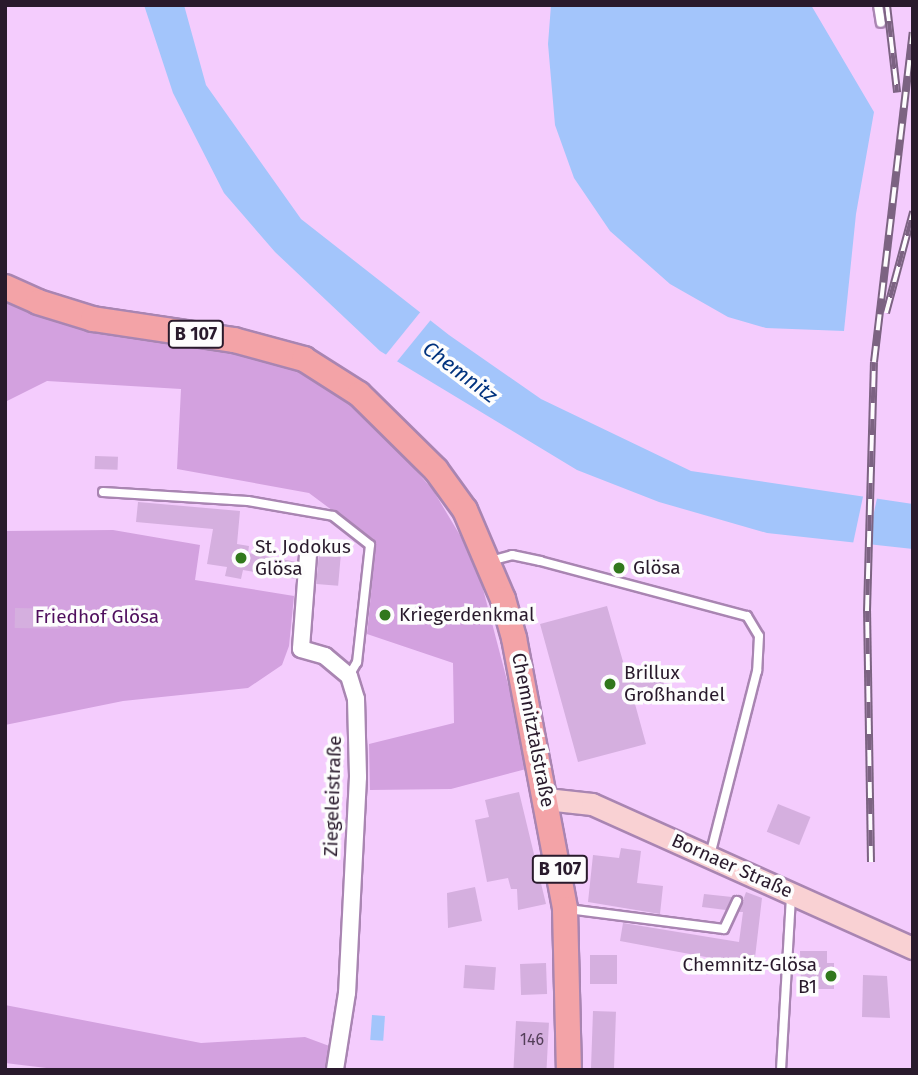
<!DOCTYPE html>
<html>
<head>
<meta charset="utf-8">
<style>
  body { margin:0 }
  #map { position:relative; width:918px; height:1075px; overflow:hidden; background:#f4ccfd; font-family:"Fira Sans",sans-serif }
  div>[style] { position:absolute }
  .green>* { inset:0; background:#d3a1df }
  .water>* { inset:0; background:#a3c5fb; transform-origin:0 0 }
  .pier>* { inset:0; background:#f4ccfd; transform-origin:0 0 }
  .building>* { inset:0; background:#d5afdf; transform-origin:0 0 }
  .roads { filter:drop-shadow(2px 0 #a985b2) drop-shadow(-2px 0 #a985b2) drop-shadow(0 2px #a985b2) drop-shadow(0 -2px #a985b2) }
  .service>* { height:8px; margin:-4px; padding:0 4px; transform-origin:4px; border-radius:4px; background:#fff }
  .minor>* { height:16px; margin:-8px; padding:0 8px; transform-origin:8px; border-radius:8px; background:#fff }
  .secondary>* { height:21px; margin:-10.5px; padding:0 10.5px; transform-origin:10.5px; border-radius:10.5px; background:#f9d1d3 }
  .primary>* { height:24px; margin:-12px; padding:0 12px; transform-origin:12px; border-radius:12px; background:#f3a3a7 }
  .rail>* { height:8px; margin-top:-4px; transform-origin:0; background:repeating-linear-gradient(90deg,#fdfdfd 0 16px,#7c6382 0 32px); box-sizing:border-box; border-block:2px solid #7c6382 }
  .dots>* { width:19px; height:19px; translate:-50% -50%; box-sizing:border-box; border:4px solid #fdfdfd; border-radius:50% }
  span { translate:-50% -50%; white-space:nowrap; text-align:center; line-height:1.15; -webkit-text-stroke:7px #fdfdfd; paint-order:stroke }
  .number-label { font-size:16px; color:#543f59 }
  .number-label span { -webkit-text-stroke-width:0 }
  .shield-label span { padding:2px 5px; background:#fdfdfd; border:2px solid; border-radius:5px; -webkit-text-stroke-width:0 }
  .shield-label { font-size:18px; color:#291a2c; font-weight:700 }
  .poi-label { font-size:19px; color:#291a2c }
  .left { translate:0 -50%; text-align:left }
  .right { translate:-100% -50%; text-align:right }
  .park-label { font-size:19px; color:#4f0e5d }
  .street-label { font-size:19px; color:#291a2c }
  .water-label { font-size:21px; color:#00327e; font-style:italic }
  .frame { position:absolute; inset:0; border:7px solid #291a2c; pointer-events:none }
</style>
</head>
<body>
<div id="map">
  <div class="green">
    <div style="clip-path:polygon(5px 294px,274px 359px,336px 391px,378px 427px,433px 490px,467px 547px,482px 585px,530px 768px,451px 789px,370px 790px,369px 744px,454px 723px,453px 663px,367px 634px,376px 543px,309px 493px,177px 469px,181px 389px,47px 381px,5px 402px)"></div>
    <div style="clip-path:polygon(113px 530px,200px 545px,195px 580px,294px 596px,289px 646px,282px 665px,248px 688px,123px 701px,5px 725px,5px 531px)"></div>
    <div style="clip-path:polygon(5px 1005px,201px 1043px,305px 1037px,332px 1047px,327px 1070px,63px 1070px,5px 1063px)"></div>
  </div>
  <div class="water">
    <div style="clip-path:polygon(144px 5px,184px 5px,206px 85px,301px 219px,449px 335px,541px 399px,691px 471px,913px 504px,913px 549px,767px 533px,659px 502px,577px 470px,380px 351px,275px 252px,224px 193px,173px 93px)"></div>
    <div style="clip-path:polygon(551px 5px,811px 5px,874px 112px,856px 214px,844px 331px,766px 328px,728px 317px,670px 284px,610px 231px,574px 178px,555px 125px,548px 44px)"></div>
    <div style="left:372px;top:1015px;width:13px;height:25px;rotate:4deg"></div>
  </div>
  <div class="pier">
    <div style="left:422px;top:310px;width:13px;height:61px;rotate:39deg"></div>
    <div style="left:864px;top:492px;width:14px;height:55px;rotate:12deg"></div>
  </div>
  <div class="building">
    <div style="left:95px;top:456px;width:23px;height:13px;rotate:2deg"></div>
    <div style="clip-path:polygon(138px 502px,240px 511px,237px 544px,249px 546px,248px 553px,297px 562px,296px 579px,243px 570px,241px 579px,225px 576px,227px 567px,207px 564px,213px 529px,136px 522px)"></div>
    <div style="left:319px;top:552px;width:22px;height:32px;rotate:5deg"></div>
    <div style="clip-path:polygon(607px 606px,626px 672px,658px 663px,667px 695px,635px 704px,646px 744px,578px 762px,540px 624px)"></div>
    <div style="left:15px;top:608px;width:45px;height:20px;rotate:1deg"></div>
    <div style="clip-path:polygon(519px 792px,546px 904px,518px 910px,517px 889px,511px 889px,508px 878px,487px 882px,475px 820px,489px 817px,485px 800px)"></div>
    <div style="left:778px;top:804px;width:35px;height:30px;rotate:22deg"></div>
    <div style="clip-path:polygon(621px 848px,641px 851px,637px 883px,663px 886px,660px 914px,588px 902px,593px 855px,619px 858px)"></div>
    <div style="clip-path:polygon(475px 887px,482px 921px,448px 928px,447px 893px)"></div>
    <div style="clip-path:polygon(746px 892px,762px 898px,754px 966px,620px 941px,623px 923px,739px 942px,743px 912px,739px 912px)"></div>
    <div style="clip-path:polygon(704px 894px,732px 897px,726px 910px,702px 907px)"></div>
    <div style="clip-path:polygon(800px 951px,827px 951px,827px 963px,834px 963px,834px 989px,801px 989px)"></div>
    <div style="left:590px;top:955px;width:27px;height:29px"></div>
    <div style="left:546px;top:963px;width:31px;height:26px;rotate:88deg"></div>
    <div style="left:465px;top:965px;width:31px;height:23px;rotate:4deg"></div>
    <div style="clip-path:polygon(863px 975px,887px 976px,890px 1018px,862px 1017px)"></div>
    <div style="left:593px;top:1011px;width:23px;height:59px;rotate:2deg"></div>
    <div style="left:516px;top:1021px;width:33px;height:49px;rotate:3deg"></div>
  </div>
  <div class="roads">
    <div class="service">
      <div style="left:878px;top:5px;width:18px;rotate:81deg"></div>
      <div style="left:103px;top:492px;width:145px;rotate:3.6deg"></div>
      <div style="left:248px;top:501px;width:86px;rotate:10deg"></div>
      <div style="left:333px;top:516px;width:47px;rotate:38.1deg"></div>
      <div style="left:370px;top:545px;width:118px;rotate:96.3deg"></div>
      <div style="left:357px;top:662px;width:16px;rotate:120deg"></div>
      <div style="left:490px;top:561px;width:23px;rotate:-15deg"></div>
      <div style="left:512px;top:555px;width:29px;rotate:12deg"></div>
      <div style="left:540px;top:561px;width:214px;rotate:14.9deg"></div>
      <div style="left:747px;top:616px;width:23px;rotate:59deg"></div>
      <div style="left:759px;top:636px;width:35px;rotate:93deg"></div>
      <div style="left:757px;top:671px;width:191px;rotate:104.3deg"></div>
      <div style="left:568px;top:909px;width:157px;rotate:7.3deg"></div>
      <div style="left:724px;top:929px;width:31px;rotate:-65deg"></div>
      <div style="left:781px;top:1070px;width:175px;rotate:-86.7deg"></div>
    </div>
    <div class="minor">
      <div style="left:308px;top:555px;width:94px;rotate:94.3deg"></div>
      <div style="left:301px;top:649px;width:25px;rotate:16deg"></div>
      <div style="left:325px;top:656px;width:31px;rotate:40deg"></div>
      <div style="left:349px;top:676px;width:24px;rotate:73deg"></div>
      <div style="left:356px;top:699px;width:78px;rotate:88.5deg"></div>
      <div style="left:358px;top:777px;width:216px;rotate:92.9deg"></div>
      <div style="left:347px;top:993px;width:78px;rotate:98.9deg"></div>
    </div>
    <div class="secondary">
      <div style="left:546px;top:799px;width:46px;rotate:6.2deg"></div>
      <div style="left:592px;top:804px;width:352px;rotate:24.2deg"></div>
    </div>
    <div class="primary">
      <div style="left:5px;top:287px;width:36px;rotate:24deg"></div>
      <div style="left:38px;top:302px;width:58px;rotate:17.2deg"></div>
      <div style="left:93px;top:319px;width:143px;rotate:8.5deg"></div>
      <div style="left:234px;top:340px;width:73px;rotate:15.2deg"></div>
      <div style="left:304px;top:359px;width:65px;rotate:32.5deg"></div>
      <div style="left:359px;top:394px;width:108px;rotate:44.6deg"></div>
      <div style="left:436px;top:470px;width:49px;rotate:54.1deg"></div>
      <div style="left:465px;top:510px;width:97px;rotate:66.9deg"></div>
      <div style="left:503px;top:599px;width:41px;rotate:74.2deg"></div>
      <div style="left:514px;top:638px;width:276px;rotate:79.3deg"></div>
      <div style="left:565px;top:909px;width:161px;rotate:88.6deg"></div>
    </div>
  </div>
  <div class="rail">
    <div style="left:887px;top:5px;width:88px;rotate:83.4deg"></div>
    <div style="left:886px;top:313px;width:105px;rotate:-75deg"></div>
    <div style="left:871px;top:862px;width:251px;rotate:-90.9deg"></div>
    <div style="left:867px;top:611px;width:249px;rotate:-88.4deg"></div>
    <div style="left:874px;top:362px;width:332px;rotate:-83.3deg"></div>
  </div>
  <div class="dots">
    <div style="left:241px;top:558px;background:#31781c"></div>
    <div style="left:619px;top:568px;background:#31781c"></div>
    <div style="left:385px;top:615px;background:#31781c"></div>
    <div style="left:610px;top:684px;background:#31781c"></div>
    <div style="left:831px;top:976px;background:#31781c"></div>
  </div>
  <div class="number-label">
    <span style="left:532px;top:1040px">146</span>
  </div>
  <div class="shield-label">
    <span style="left:196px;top:334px">B 107</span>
    <span style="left:560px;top:869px">B 107</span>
  </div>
  <div class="poi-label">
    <span class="left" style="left:255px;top:558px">St. Jodokus<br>Glösa</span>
    <span class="left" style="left:633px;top:568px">Glösa</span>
    <span class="left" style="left:399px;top:615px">Kriegerdenkmal</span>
    <span class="left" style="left:624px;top:684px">Brillux<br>Großhandel</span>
    <span class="right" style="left:817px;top:976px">Chemnitz-Glösa<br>B1</span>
  </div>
  <div class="park-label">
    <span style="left:97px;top:617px">Friedhof Glösa</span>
  </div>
  <div class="street-label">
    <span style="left:533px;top:730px;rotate:79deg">Chemnitztalstraße</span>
    <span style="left:333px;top:796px;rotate:-88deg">Ziegeleistraße</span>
    <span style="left:732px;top:866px;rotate:24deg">Bornaer Straße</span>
  </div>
  <div class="water-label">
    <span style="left:460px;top:372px;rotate:37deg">Chemnitz</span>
  </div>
  <div class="frame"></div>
</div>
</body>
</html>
